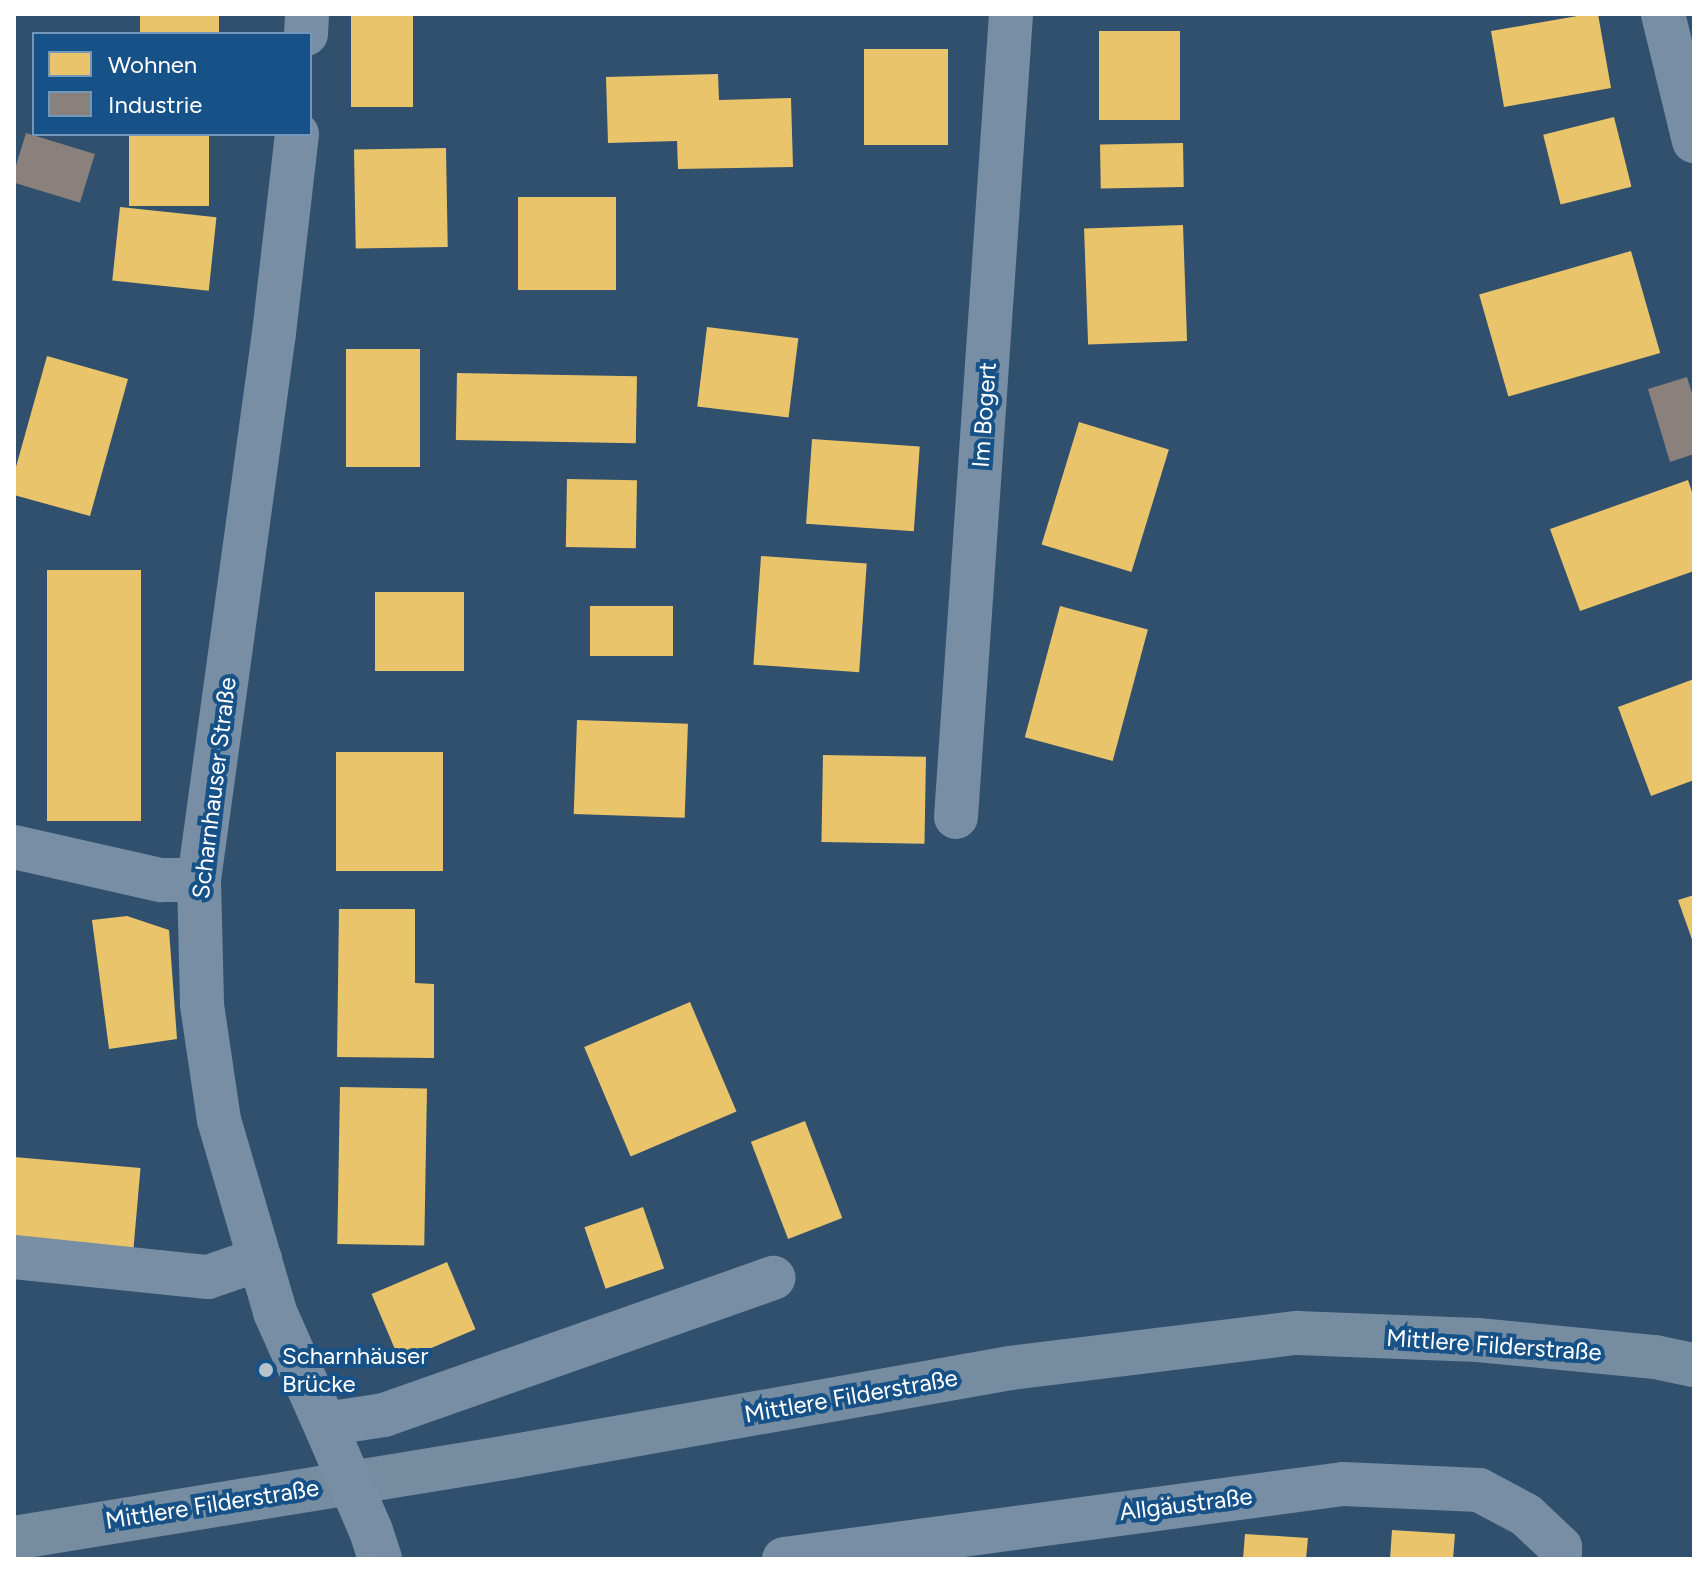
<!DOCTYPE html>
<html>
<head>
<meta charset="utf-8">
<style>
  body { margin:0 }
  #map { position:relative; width:1708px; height:1573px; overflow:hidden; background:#30506e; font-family:Figtree,sans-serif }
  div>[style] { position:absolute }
  .homes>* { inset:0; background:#e9c46a; transform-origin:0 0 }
  .industry>* { inset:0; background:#8a817c; transform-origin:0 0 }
  .minor>* { height:44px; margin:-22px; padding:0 22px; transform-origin:22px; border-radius:22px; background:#778ea4 }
  .major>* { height:44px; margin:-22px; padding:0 22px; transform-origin:22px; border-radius:22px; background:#768ca1 }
  .minor-bridge>* { height:44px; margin:-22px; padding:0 22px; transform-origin:22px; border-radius:22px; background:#778ea4 }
  .dots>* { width:22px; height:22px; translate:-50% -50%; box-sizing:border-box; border:4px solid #165188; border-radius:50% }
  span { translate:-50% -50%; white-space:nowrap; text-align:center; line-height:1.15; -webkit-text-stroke:8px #165188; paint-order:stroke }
  .street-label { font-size:24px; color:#fff }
  .poi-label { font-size:24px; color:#fff }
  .left { translate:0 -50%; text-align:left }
  .frame { position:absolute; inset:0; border:16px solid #fff; pointer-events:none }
  .legend { position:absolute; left:32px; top:32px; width:280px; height:104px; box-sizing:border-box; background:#165188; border:2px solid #7397b8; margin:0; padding:10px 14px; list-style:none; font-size:24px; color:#fff }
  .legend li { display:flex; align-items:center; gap:16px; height:40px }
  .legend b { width:40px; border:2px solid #7397b8 }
</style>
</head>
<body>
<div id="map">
  <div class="homes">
    <div style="left:140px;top:14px;width:79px;height:20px"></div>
    <div style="left:351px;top:14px;width:62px;height:93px"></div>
    <div style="clip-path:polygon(1589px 14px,1598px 14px,1611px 88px,1504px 107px,1491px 31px)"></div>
    <div style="left:1099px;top:31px;width:81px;height:89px"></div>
    <div style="left:864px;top:49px;width:84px;height:96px"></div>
    <div style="clip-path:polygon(718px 74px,719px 100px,791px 98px,793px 167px,678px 169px,677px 141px,608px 143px,606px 77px)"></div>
    <div style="left:1614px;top:117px;width:72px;height:73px;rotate:76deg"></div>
    <div style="left:129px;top:134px;width:80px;height:72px"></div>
    <div style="left:1183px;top:143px;width:44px;height:83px;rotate:89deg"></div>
    <div style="left:446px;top:148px;width:99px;height:92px;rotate:89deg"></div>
    <div style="left:518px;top:197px;width:98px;height:93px"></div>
    <div style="left:120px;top:207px;width:97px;height:74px;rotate:6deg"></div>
    <div style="left:1183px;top:225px;width:116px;height:99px;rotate:88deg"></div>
    <div style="left:1631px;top:251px;width:106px;height:158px;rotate:74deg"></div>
    <div style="left:707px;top:327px;width:92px;height:80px;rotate:7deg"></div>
    <div style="left:346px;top:349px;width:74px;height:118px"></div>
    <div style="clip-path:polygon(47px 356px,128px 379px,90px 516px,14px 495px,14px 474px)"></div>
    <div style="left:457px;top:373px;width:180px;height:67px;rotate:1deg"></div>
    <div style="left:1079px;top:422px;width:94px;height:128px;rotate:17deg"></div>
    <div style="left:812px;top:439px;width:108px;height:85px;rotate:4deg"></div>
    <div style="left:567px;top:479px;width:70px;height:68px;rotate:1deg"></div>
    <div style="clip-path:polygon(1688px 480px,1694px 498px,1694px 571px,1580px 611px,1550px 529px)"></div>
    <div style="left:761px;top:556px;width:106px;height:109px;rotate:4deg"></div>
    <div style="left:47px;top:570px;width:94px;height:251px"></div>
    <div style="left:375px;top:592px;width:89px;height:79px"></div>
    <div style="left:590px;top:606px;width:83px;height:50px"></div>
    <div style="left:1060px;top:606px;width:91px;height:136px;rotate:15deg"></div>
    <div style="clip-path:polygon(1694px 679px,1694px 780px,1651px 796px,1618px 707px)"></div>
    <div style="left:577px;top:720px;width:111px;height:94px;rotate:2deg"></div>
    <div style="left:336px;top:752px;width:107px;height:119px"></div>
    <div style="left:823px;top:755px;width:103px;height:87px;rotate:1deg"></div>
    <div style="clip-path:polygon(1694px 895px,1694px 945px,1678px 900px)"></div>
    <div style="clip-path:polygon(339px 909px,415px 909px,415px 983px,434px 984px,434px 1058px,337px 1057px)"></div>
    <div style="clip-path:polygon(127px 916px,169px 930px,177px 1039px,109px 1049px,92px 920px)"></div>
    <div style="left:690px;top:1002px;width:119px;height:115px;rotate:67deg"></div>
    <div style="left:340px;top:1087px;width:87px;height:157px;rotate:1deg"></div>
    <div style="left:805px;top:1121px;width:104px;height:58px;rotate:69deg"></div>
    <div style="left:14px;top:1157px;width:127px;height:88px;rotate:5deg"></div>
    <div style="left:643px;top:1207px;width:65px;height:62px;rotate:71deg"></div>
    <div style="left:447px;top:1262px;width:73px;height:82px;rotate:67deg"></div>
    <div style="clip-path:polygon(1392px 1530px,1455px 1534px,1453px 1559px,1390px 1559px)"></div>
    <div style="clip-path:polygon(1245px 1534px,1308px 1538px,1306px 1559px,1243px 1559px)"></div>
  </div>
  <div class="industry">
    <div style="left:26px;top:133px;width:72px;height:51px;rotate:17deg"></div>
    <div style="clip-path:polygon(1687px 377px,1694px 400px,1694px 454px,1670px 462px,1648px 389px)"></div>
  </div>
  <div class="minor">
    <div style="left:1663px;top:14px;width:131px;rotate:76.3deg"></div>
    <div style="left:306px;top:34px;width:20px;rotate:-87deg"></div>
    <div style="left:297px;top:134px;width:200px;rotate:96.6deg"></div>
    <div style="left:274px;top:333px;width:552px;rotate:97.81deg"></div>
    <div style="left:199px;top:880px;width:125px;rotate:88.6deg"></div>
    <div style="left:202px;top:1005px;width:116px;rotate:81.6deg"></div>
    <div style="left:219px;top:1120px;width:200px;rotate:73.7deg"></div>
    <div style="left:275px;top:1312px;width:133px;rotate:66.1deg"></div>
    <div style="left:956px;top:817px;width:805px;rotate:-86.08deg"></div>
    <div style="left:14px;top:847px;width:151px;rotate:12.7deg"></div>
    <div style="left:161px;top:880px;width:38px"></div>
    <div style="left:14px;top:1257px;width:195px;rotate:5.9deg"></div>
    <div style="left:208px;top:1277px;width:55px;rotate:-19.1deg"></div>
    <div style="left:325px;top:1424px;width:60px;rotate:-8.7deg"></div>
    <div style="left:384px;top:1415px;width:413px;rotate:-19.4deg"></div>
    <div style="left:371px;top:1531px;width:29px;rotate:72deg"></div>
    <div style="left:784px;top:1559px;width:564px;rotate:-7.64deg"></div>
    <div style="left:1343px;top:1484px;width:136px;rotate:2.5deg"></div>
    <div style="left:1479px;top:1490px;width:53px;rotate:28deg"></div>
    <div style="left:1526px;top:1515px;width:47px;rotate:43.3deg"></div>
    <div style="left:1560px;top:1547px;width:12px;rotate:90deg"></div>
  </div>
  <div class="major">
    <div style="left:14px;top:1538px;width:502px;rotate:-9.29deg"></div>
    <div style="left:509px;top:1457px;width:509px;rotate:-10.07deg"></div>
    <div style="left:1010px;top:1368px;width:289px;rotate:-7deg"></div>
    <div style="left:1297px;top:1333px;width:181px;rotate:2.2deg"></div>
    <div style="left:1478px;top:1340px;width:178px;rotate:5.5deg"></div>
    <div style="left:1655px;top:1357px;width:40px;rotate:12deg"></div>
  </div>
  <div class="minor-bridge">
    <div style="left:329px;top:1434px;width:106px;rotate:66.6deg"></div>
  </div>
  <div class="dots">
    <div style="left:266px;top:1370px;background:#b7c2cc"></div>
  </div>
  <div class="street-label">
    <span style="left:984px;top:415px;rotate:-86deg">Im Bogert</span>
    <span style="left:214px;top:788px;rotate:-83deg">Scharnhauser Straße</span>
    <span style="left:1494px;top:1345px;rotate:4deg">Mittlere Filderstraße</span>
    <span style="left:851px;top:1396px;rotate:-10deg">Mittlere Filderstraße</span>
    <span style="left:212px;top:1504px;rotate:-9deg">Mittlere Filderstraße</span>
    <span style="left:1186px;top:1504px;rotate:-7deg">Allgäustraße</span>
  </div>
  <div class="poi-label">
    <span class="left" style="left:282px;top:1370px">Scharnhäuser<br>Brücke</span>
  </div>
  <div class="frame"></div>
  <ul class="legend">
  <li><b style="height:22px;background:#e9c46a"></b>Wohnen</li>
  <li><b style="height:22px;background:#8a817c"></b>Industrie</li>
  </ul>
</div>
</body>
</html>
